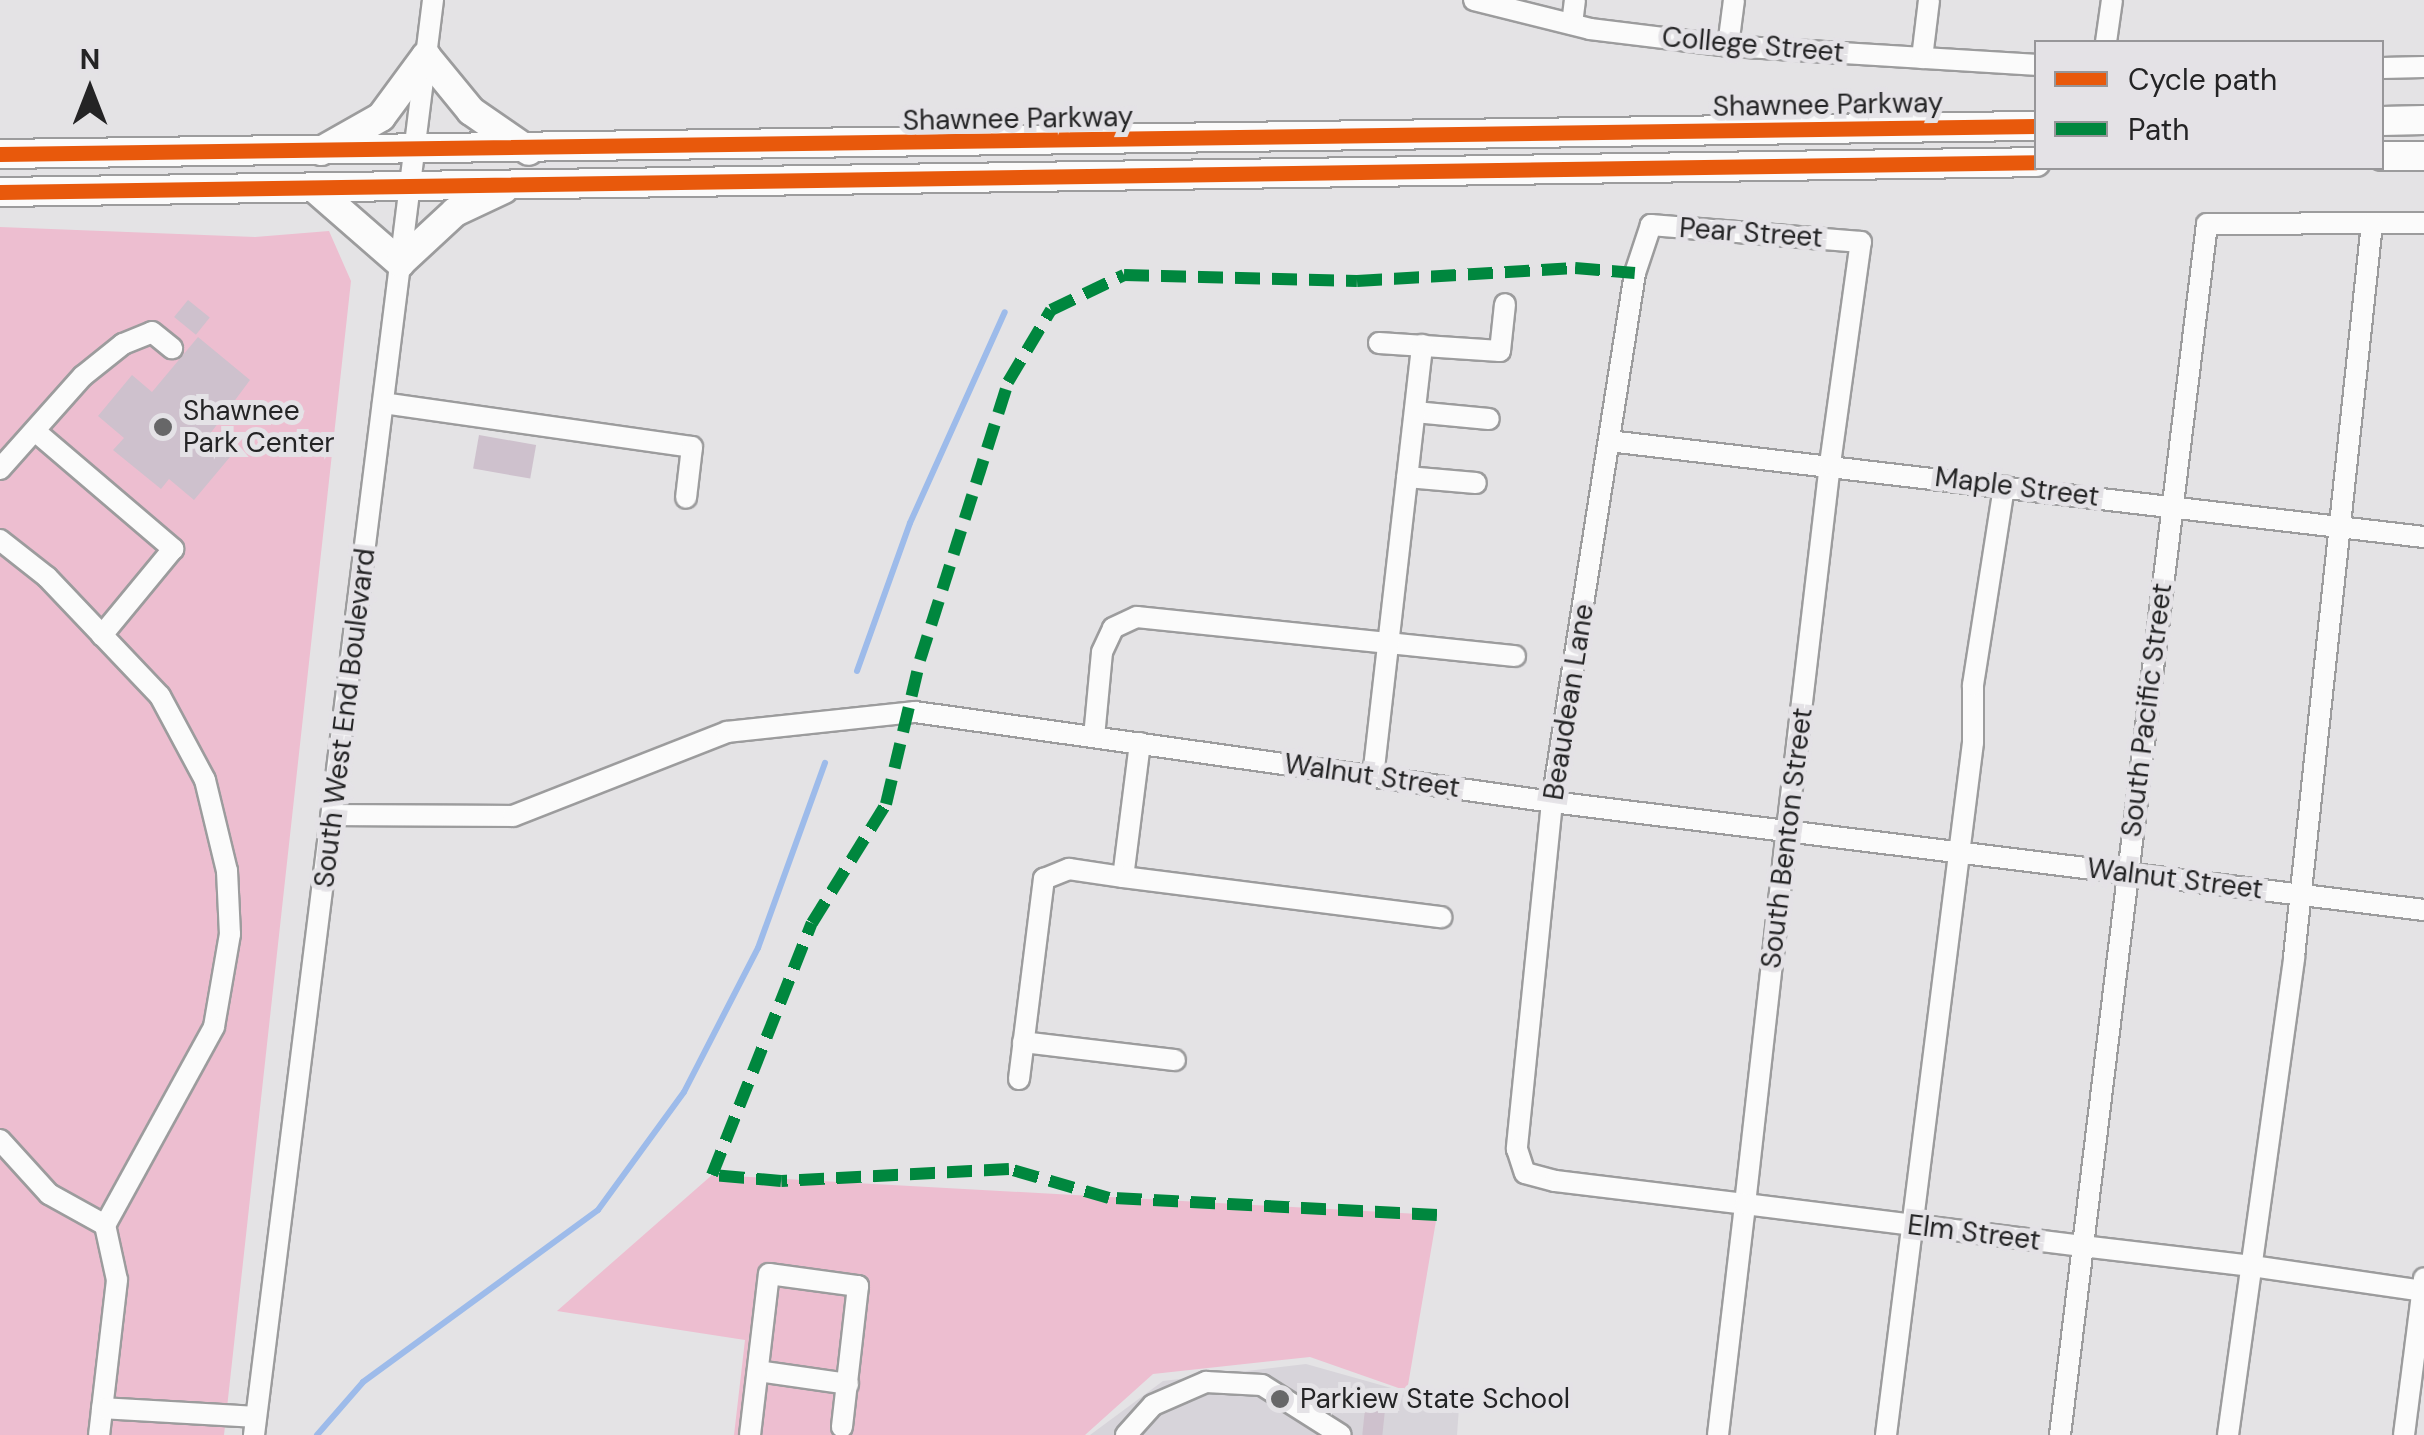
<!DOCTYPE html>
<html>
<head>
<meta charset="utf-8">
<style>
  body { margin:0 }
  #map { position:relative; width:2424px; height:1435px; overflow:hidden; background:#e4e3e5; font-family:"DM Sans",sans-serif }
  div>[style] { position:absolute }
  .built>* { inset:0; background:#d7d4da }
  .green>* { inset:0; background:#edbed0 }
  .stream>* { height:6px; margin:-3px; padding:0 3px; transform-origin:3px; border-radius:3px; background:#9dbbea }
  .building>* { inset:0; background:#cec1cd; transform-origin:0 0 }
  .roads { filter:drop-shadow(2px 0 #9c9c9d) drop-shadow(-2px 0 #9c9c9d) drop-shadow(0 2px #9c9c9d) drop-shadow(0 -2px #9c9c9d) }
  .minor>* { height:20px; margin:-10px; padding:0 10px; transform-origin:10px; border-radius:10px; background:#fbfbfb }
  .highway>* { height:28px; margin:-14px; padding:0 14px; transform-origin:14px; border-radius:14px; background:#fbfbfb }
  .quiet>* { height:12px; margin-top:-6px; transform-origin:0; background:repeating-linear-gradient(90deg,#00873e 0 25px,transparent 0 37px) }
  .cycleway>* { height:15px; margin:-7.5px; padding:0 7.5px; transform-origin:7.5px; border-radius:7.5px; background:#e8590c }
  .dots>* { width:28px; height:28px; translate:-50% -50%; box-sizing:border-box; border:5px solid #e4e2e6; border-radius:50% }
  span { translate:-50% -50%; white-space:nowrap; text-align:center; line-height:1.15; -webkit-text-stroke:10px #e4e2e6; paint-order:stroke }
  .street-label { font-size:28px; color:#242425 }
  .poi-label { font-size:28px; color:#242425 }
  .left { translate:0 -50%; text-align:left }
  .legend { position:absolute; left:2034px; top:40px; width:350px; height:130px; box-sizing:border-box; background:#e4e2e6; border:2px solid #979699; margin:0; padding:12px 18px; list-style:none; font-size:30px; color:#242425 }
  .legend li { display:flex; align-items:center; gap:20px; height:50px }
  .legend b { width:50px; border:2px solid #979699 }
  .north { position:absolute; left:40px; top:40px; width:100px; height:100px; -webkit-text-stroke:8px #e4e2e6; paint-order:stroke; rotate:0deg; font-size:28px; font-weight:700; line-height:40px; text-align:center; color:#242425 }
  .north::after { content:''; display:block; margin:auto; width:35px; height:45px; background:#242425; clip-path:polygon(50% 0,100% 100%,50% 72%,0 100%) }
</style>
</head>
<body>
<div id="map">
  <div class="built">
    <div style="clip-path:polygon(1306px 1364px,1459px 1407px,1457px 1435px,1090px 1435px,1163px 1381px)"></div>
  </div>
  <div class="green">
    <div style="clip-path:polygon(0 227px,255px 237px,329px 231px,351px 281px,224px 1435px,0 1435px)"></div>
    <div style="clip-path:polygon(712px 1175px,1437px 1215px,1407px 1391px,1310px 1357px,1153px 1374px,1085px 1435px,734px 1435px,745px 1340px,557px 1311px)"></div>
  </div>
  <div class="stream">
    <div style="left:857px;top:671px;width:157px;rotate:-70.3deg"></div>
    <div style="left:910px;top:523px;width:231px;rotate:-65.8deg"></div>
    <div style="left:317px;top:1435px;width:70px;rotate:-49deg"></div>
    <div style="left:363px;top:1382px;width:291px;rotate:-36.2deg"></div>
    <div style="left:598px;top:1210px;width:146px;rotate:-53.9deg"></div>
    <div style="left:684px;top:1092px;width:162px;rotate:-62.8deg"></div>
    <div style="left:758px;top:948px;width:197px;rotate:-70.1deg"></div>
  </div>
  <div class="building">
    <div style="left:188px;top:300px;width:28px;height:22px;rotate:39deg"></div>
    <div style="clip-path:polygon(198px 337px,250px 380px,207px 438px,230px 457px,194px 500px,169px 479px,161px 489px,113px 450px,124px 438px,98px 416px,132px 375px,152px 392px)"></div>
    <div style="left:479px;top:435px;width:58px;height:34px;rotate:10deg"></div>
    <div style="left:1365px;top:1409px;width:20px;height:26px;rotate:6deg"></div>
  </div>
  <div class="roads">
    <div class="minor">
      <div style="left:1474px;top:0;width:120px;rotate:14deg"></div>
      <div style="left:1590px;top:29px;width:139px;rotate:7deg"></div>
      <div style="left:1728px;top:46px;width:309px;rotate:3.5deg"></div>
      <div style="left:1572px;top:24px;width:24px;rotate:-83deg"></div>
      <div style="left:2106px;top:42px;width:42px;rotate:-81.9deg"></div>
      <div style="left:1728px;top:46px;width:46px;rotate:-82.6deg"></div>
      <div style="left:1922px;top:58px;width:58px;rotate:-83.1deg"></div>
      <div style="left:2382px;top:68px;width:42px;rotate:-1.4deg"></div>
      <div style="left:1379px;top:343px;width:121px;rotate:3.8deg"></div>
      <div style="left:1500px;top:351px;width:47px;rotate:-83.9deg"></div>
      <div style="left:383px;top:403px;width:312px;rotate:8.1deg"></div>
      <div style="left:692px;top:447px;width:51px;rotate:96.7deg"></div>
      <div style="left:1415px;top:412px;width:74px;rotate:5.4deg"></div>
      <div style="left:35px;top:431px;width:182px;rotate:40.5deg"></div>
      <div style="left:173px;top:549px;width:112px;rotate:129.5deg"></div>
      <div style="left:1609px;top:441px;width:821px;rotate:6.72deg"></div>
      <div style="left:0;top:469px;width:125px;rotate:-48.3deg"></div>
      <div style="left:83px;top:376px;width:51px;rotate:-38.7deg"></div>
      <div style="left:123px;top:344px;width:31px;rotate:-22deg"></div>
      <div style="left:152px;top:332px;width:26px;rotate:39deg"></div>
      <div style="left:1407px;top:477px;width:69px;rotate:5deg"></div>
      <div style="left:0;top:540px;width:60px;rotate:38.2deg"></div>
      <div style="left:47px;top:577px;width:164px;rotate:46.5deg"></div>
      <div style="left:160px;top:696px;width:95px;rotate:61.8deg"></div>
      <div style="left:205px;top:780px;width:94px;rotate:76.4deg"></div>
      <div style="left:227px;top:871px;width:63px;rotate:87.3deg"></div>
      <div style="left:230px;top:934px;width:94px;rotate:99.8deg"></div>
      <div style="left:214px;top:1027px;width:226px;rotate:118.8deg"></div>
      <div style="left:1094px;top:737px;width:85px;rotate:-84.6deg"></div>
      <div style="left:1102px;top:652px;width:26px;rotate:-65deg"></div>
      <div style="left:1113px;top:628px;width:26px;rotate:-25deg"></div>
      <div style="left:1137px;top:617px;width:380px;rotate:5.9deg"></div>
      <div style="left:1140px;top:743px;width:135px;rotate:97.2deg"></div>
      <div style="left:1123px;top:877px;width:321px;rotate:7.2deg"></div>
      <div style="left:1373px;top:777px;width:435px;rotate:-83.5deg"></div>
      <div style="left:333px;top:815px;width:180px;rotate:0.3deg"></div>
      <div style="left:513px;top:816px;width:230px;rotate:-21.4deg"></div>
      <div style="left:727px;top:732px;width:189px;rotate:-6.1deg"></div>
      <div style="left:915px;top:712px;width:643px;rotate:8.04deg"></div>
      <div style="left:1552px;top:802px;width:879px;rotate:7.06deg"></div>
      <div style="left:1023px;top:1042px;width:153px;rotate:6.8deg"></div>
      <div style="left:1019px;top:1079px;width:202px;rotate:-82.9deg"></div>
      <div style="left:1044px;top:879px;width:27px;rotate:-22deg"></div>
      <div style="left:1069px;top:869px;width:55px;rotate:8.4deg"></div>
      <div style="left:0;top:1140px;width:73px;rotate:47.8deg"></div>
      <div style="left:49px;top:1194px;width:64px;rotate:29deg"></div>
      <div style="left:105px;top:1225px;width:56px;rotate:77.7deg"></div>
      <div style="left:117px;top:1280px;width:156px;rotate:96.6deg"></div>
      <div style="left:758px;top:1371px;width:91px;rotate:8.2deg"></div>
      <div style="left:102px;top:1408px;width:154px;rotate:3.3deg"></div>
      <div style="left:254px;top:1435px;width:1446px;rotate:-82.89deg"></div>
      <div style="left:750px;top:1435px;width:162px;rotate:-83.3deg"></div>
      <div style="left:769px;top:1274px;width:90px;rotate:7.7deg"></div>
      <div style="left:858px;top:1286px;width:142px;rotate:96.5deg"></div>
      <div style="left:1126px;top:1435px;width:40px;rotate:-48deg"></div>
      <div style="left:1153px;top:1405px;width:58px;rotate:-23.5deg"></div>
      <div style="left:1206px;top:1382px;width:56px;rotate:3.1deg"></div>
      <div style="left:1262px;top:1385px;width:93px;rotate:32.3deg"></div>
      <div style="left:1718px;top:1435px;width:233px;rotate:-83.3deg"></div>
      <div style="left:1745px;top:1204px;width:376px;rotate:-83.6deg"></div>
      <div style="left:1787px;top:830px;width:369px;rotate:-83.3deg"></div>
      <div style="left:1830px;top:464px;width:224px;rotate:-82.1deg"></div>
      <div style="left:1861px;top:242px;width:211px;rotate:-175.4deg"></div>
      <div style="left:1651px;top:225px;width:51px;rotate:108.4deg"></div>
      <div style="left:1635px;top:273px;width:535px;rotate:98.92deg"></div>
      <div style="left:1552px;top:802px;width:349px;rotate:95.8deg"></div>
      <div style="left:1517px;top:1149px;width:25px;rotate:72deg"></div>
      <div style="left:1525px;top:1173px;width:31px;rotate:15deg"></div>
      <div style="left:1555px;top:1181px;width:191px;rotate:6.9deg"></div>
      <div style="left:1745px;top:1204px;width:340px;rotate:7.1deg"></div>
      <div style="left:2082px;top:1246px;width:171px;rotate:6.7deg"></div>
      <div style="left:2252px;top:1266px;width:174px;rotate:8.3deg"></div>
      <div style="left:1886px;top:1435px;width:698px;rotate:-82.84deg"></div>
      <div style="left:1973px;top:742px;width:57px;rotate:-90deg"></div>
      <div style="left:1973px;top:685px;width:201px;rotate:-81.1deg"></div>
      <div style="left:2060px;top:1435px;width:1220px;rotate:-83.08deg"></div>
      <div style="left:2207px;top:224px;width:217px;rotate:-0.3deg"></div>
      <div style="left:2228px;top:1435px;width:483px;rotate:-82.1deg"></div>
      <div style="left:2294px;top:957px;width:738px;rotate:-83.93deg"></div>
      <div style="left:2404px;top:1435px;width:158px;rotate:-82.7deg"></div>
    </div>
    <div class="highway">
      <div style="left:2382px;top:121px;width:42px;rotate:-1.4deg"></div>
      <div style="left:321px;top:151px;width:69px;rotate:-29.5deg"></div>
      <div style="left:381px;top:117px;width:76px;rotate:-53.6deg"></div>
      <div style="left:426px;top:56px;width:71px;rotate:50.7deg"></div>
      <div style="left:471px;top:111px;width:70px;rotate:34.6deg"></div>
      <div style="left:0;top:154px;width:2036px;rotate:-0.79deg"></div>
      <div style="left:2382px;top:156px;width:42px"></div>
      <div style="left:313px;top:187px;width:116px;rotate:41.1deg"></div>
      <div style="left:400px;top:263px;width:75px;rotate:-42.8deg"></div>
      <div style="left:455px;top:212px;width:54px;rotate:-25.1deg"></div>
      <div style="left:0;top:192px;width:2036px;rotate:-0.84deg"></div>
    </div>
  </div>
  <div class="quiet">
    <div style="left:1437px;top:1215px;width:328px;rotate:-177deg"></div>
    <div style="left:1109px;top:1198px;width:104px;rotate:-163.8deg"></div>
    <div style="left:1009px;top:1169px;width:228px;rotate:177deg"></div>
    <div style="left:781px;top:1181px;width:69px;rotate:-175deg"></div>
    <div style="left:712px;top:1175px;width:271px;rotate:-68.4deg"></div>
    <div style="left:812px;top:923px;width:140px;rotate:-58.1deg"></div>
    <div style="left:886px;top:804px;width:148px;rotate:-76.7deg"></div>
    <div style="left:920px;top:660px;width:292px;rotate:-72.4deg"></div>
    <div style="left:1008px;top:382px;width:84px;rotate:-59.2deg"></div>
    <div style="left:1051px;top:310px;width:81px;rotate:-25.6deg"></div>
    <div style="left:1124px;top:275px;width:233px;rotate:1.5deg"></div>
    <div style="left:1357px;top:281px;width:218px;rotate:-3.4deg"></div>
    <div style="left:1575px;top:268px;width:60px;rotate:4.8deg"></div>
  </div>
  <div class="cycleway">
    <div style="left:0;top:154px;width:2036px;rotate:-0.79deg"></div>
    <div style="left:0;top:192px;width:2036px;rotate:-0.84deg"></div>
  </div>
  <div class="dots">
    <div style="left:163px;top:427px;background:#676768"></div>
    <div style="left:1280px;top:1399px;background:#676768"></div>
  </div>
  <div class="street-label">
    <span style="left:1753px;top:45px;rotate:5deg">College Street</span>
    <span style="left:1828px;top:105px;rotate:-1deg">Shawnee Parkway</span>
    <span style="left:1018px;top:119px;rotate:-1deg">Shawnee Parkway</span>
    <span style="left:1751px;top:233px;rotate:4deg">Pear Street</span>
    <span style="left:2017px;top:487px;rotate:7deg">Maple Street</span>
    <span style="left:1569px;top:702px;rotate:-81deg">Beaudean Lane</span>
    <span style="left:2147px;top:710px;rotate:-83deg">South Pacific Street</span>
    <span style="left:345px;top:718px;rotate:-83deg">South West End Boulevard</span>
    <span style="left:1372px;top:776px;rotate:8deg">Walnut Street</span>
    <span style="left:1787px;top:838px;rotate:-83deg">South Benton Street</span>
    <span style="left:2175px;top:879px;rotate:7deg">Walnut Street</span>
    <span style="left:1974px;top:1233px;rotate:7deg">Elm Street</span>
  </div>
  <div class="poi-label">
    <span class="left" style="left:183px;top:427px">Shawnee<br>Park Center</span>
    <span class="left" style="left:1300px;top:1399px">Parkiew State School</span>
  </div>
  <ul class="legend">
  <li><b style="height:12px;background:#e8590c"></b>Cycle path</li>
  <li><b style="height:12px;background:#00873e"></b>Path</li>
  </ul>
  <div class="north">N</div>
</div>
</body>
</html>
